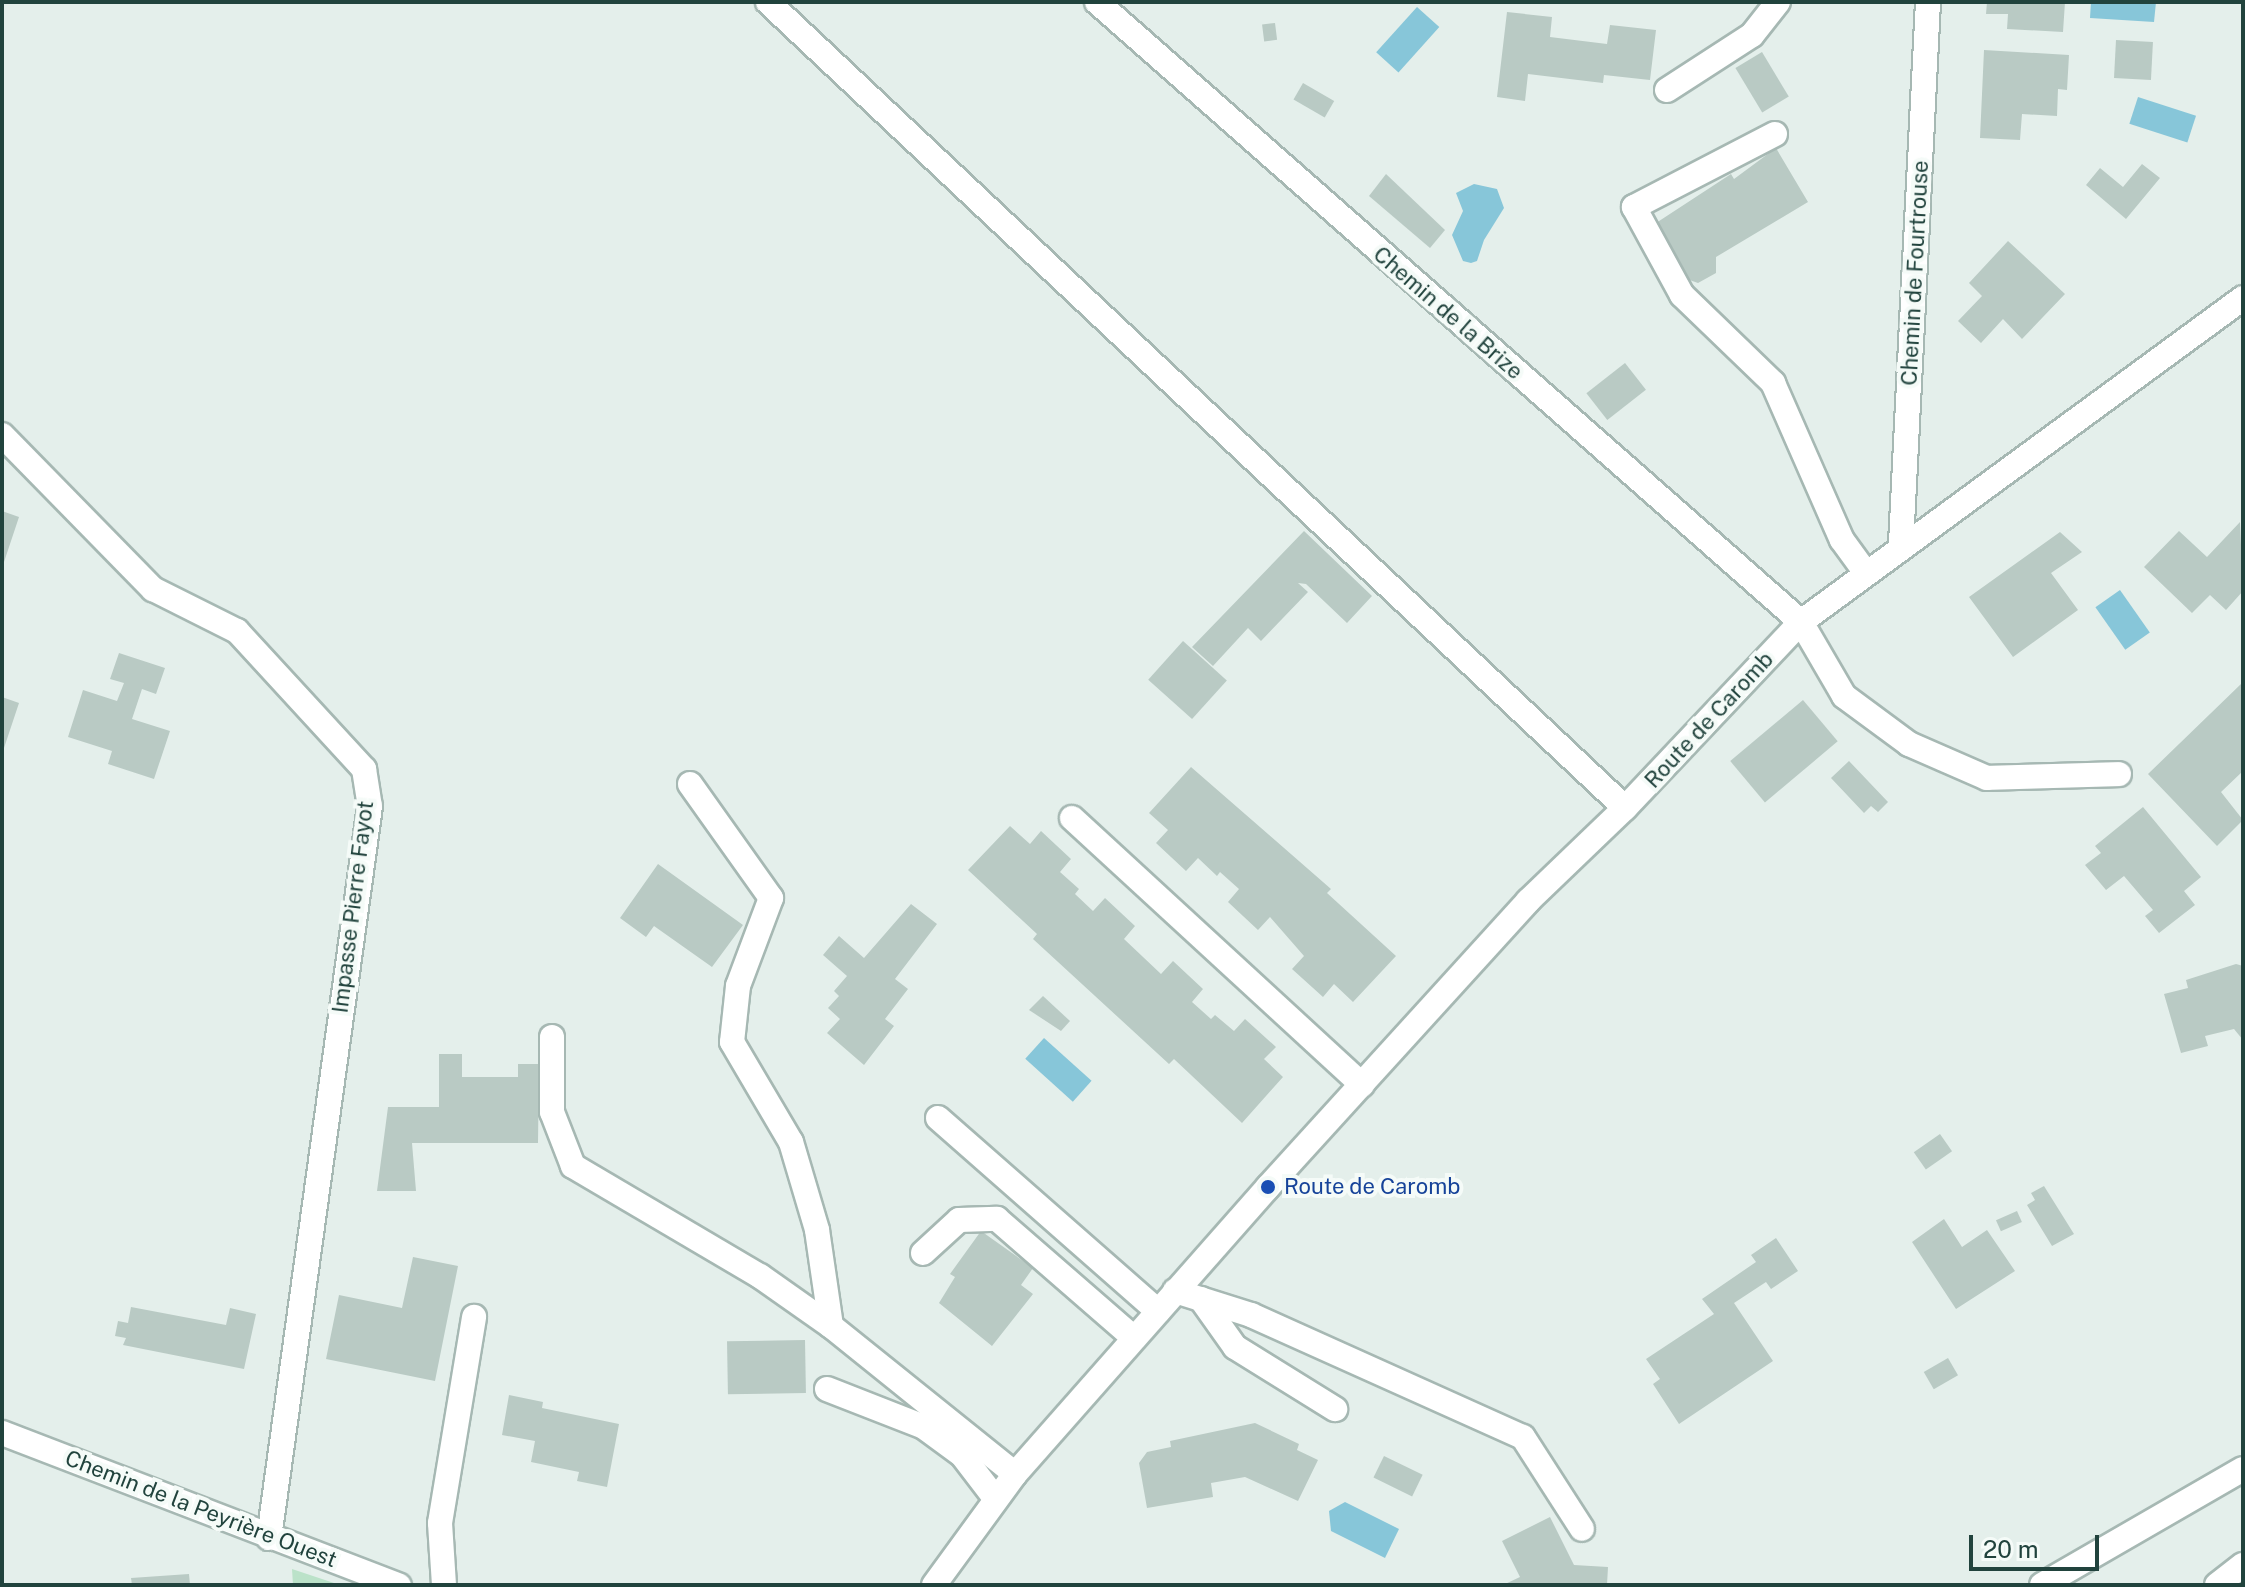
<!DOCTYPE html>
<html>
<head>
<meta charset="utf-8">
<style>
  body { margin:0 }
  #map { position:relative; width:2245px; height:1587px; overflow:hidden; background:#e4efeb; font-family:"Public Sans",sans-serif }
  div>[style] { position:absolute }
  .green>* { inset:0; background:#bbe2c9 }
  .water>* { inset:0; background:#87c6d9; transform-origin:0 0 }
  .building>* { inset:0; background:#b9cac4; transform-origin:0 0 }
  .roads { filter:drop-shadow(2px 0 #a6b8b3) drop-shadow(-2px 0 #a6b8b3) drop-shadow(0 2px #a6b8b3) drop-shadow(0 -2px #a6b8b3) }
  .service>* { height:24px; margin:-12px; padding:0 12px; transform-origin:12px; border-radius:12px; background:#fff }
  .minor>* { height:24px; margin:-12px; padding:0 12px; transform-origin:12px; border-radius:12px; background:#fff }
  .secondary>* { height:24px; margin:-12px; padding:0 12px; transform-origin:12px; border-radius:12px; background:#fff }
  .dots>* { width:22px; height:22px; translate:-50% -50%; box-sizing:border-box; border:4px solid #f5fbf8; border-radius:50% }
  span { translate:-50% -50%; white-space:nowrap; text-align:center; line-height:1.15; -webkit-text-stroke:8px #f5fbf8; paint-order:stroke }
  .street-label { font-size:22px; color:#21433d }
  .transit-label { font-size:22px; color:#164399 }
  .left { translate:0 -50%; text-align:left }
  .frame { position:absolute; inset:0; border:4px solid #21433d; pointer-events:none }
  .scale { position:absolute; left:1969px; top:1535px; width:130px; height:36px; box-sizing:border-box; border:4px solid #21433d; border-top:0; padding-left:10px; font-size:24px; line-height:28px; white-space:nowrap; color:#21433d; -webkit-text-stroke:6px #f5fbf8; paint-order:stroke }
</style>
</head>
<body>
<div id="map">
  <div class="green">
    <div style="clip-path:polygon(292px 1569px,340px 1585px,293px 1585px)"></div>
  </div>
  <div class="water">
    <div style="clip-path:polygon(2091px 2px,2156px 2px,2154px 22px,2090px 18px)"></div>
    <div style="left:1417px;top:7px;width:30px;height:61px;rotate:42deg"></div>
    <div style="left:2138px;top:97px;width:61px;height:28px;rotate:18deg"></div>
    <div style="clip-path:polygon(1474px 184px,1497px 189px,1504px 208px,1484px 240px,1477px 261px,1471px 263px,1463px 261px,1452px 235px,1463px 211px,1456px 193px)"></div>
    <div style="left:2120px;top:590px;width:52px;height:30px;rotate:55deg"></div>
    <div style="left:1044px;top:1038px;width:64px;height:28px;rotate:42deg"></div>
    <div style="clip-path:polygon(1345px 1502px,1399px 1529px,1385px 1558px,1331px 1531px,1329px 1511px)"></div>
  </div>
  <div class="building">
    <div style="clip-path:polygon(1987px 2px,2065px 2px,2063px 32px,2007px 29px,2008px 14px,1986px 14px)"></div>
    <div style="clip-path:polygon(1507px 12px,1552px 17px,1550px 37px,1607px 44px,1610px 25px,1656px 30px,1650px 80px,1604px 75px,1603px 83px,1528px 74px,1525px 101px,1497px 97px)"></div>
    <div style="left:1275px;top:23px;width:17px;height:13px;rotate:83deg"></div>
    <div style="left:2116px;top:40px;width:37px;height:38px;rotate:3deg"></div>
    <div style="clip-path:polygon(1984px 50px,2069px 55px,2067px 90px,2058px 89px,2057px 116px,2022px 114px,2020px 140px,1980px 138px)"></div>
    <div style="left:1762px;top:52px;width:52px;height:31px;rotate:59deg"></div>
    <div style="left:1303px;top:83px;width:36px;height:19px;rotate:30deg"></div>
    <div style="clip-path:polygon(1776px 148px,1808px 202px,1716px 257px,1716px 273px,1698px 283px,1684px 278px,1653px 225px,1731px 174px,1734px 179px)"></div>
    <div style="clip-path:polygon(2142px 164px,2160px 178px,2126px 219px,2086px 185px,2100px 168px,2123px 187px)"></div>
    <div style="clip-path:polygon(1386px 174px,1445px 230px,1430px 248px,1369px 196px)"></div>
    <div style="clip-path:polygon(2008px 241px,2065px 294px,2022px 339px,2003px 319px,1981px 343px,1958px 321px,1982px 296px,1969px 283px)"></div>
    <div style="left:1625px;top:363px;width:34px;height:49px;rotate:52deg"></div>
    <div style="clip-path:polygon(2px 511px,19px 517px,3px 565px,2px 565px)"></div>
    <div style="clip-path:polygon(2240px 522px,2243px 591px,2226px 610px,2210px 595px,2192px 613px,2144px 567px,2179px 531px,2207px 557px)"></div>
    <div style="clip-path:polygon(1304px 531px,1372px 596px,1347px 623px,1306px 584px,1298px 583px,1308px 592px,1261px 641px,1248px 628px,1213px 666px,1192px 647px)"></div>
    <div style="clip-path:polygon(2060px 532px,2082px 552px,2051px 573px,2078px 610px,2013px 657px,1969px 597px)"></div>
    <div style="left:1183px;top:641px;width:59px;height:52px;rotate:42deg"></div>
    <div style="clip-path:polygon(119px 653px,165px 668px,156px 694px,142px 689px,132px 719px,170px 731px,154px 779px,108px 764px,112px 751px,68px 737px,83px 690px,117px 701px,124px 683px,110px 679px)"></div>
    <div style="clip-path:polygon(2241px 684px,2243px 771px,2221px 792px,2243px 820px,2217px 846px,2148px 774px)"></div>
    <div style="clip-path:polygon(2px 697px,19px 703px,3px 751px,2px 751px)"></div>
    <div style="left:1803px;top:700px;width:54px;height:95px;rotate:50deg"></div>
    <div style="clip-path:polygon(1849px 761px,1888px 802px,1878px 812px,1871px 806px,1864px 813px,1831px 778px)"></div>
    <div style="clip-path:polygon(1191px 767px,1331px 889px,1327px 893px,1396px 956px,1353px 1002px,1334px 984px,1323px 997px,1292px 969px,1304px 956px,1270px 917px,1258px 930px,1228px 902px,1239px 889px,1220px 872px,1217px 876px,1198px 858px,1186px 871px,1156px 843px,1168px 830px,1149px 813px)"></div>
    <div style="clip-path:polygon(2143px 807px,2201px 877px,2184px 891px,2195px 905px,2159px 933px,2145px 916px,2153px 910px,2124px 876px,2106px 890px,2085px 865px,2101px 853px,2095px 846px)"></div>
    <div style="clip-path:polygon(1010px 826px,1030px 844px,1041px 831px,1071px 859px,1060px 872px,1079px 889px,1075px 894px,1093px 911px,1105px 898px,1135px 926px,1124px 939px,1161px 974px,1173px 961px,1203px 989px,1192px 1002px,1211px 1019px,1215px 1015px,1234px 1031px,1245px 1019px,1276px 1047px,1264px 1059px,1283px 1077px,1242px 1123px,1174px 1059px,1169px 1064px,1033px 939px,1037px 934px,968px 870px)"></div>
    <div style="clip-path:polygon(658px 864px,743px 925px,712px 967px,654px 926px,646px 937px,620px 918px)"></div>
    <div style="clip-path:polygon(911px 904px,937px 924px,895px 979px,908px 989px,885px 1019px,894px 1026px,864px 1065px,827px 1033px,840px 1019px,828px 1008px,839px 996px,834px 991px,847px 976px,823px 955px,839px 936px,864px 958px)"></div>
    <div style="clip-path:polygon(2236px 964px,2243px 966px,2243px 1040px,2234px 1029px,2205px 1036px,2208px 1046px,2181px 1053px,2164px 994px,2188px 988px,2186px 980px)"></div>
    <div style="clip-path:polygon(1043px 996px,1070px 1021px,1061px 1031px,1029px 1010px)"></div>
    <div style="clip-path:polygon(439px 1054px,462px 1054px,462px 1077px,518px 1077px,518px 1064px,539px 1064px,538px 1143px,412px 1143px,416px 1191px,377px 1191px,388px 1107px,439px 1107px)"></div>
    <div style="left:1940px;top:1134px;width:21px;height:32px;rotate:55deg"></div>
    <div style="clip-path:polygon(2044px 1186px,2074px 1234px,2052px 1246px,2027px 1205px,2035px 1200px,2031px 1193px)"></div>
    <div style="left:2017px;top:1211px;width:12px;height:23px;rotate:66deg"></div>
    <div style="clip-path:polygon(1944px 1219px,1962px 1247px,1987px 1230px,2015px 1271px,1956px 1309px,1912px 1242px)"></div>
    <div style="clip-path:polygon(981px 1231px,1033px 1268px,1021px 1285px,1033px 1294px,992px 1346px,939px 1303px,955px 1277px,950px 1274px)"></div>
    <div style="clip-path:polygon(1776px 1238px,1798px 1271px,1771px 1289px,1766px 1282px,1734px 1303px,1773px 1361px,1679px 1424px,1653px 1384px,1660px 1379px,1646px 1359px,1714px 1314px,1702px 1299px,1756px 1262px,1751px 1255px)"></div>
    <div style="clip-path:polygon(413px 1257px,458px 1266px,435px 1381px,326px 1359px,339px 1295px,402px 1308px)"></div>
    <div style="clip-path:polygon(131px 1307px,226px 1325px,230px 1308px,256px 1314px,244px 1369px,123px 1345px,126px 1338px,115px 1336px,118px 1321px,128px 1323px)"></div>
    <div style="left:805px;top:1340px;width:53px;height:78px;rotate:89deg"></div>
    <div style="left:1948px;top:1358px;width:20px;height:28px;rotate:60deg"></div>
    <div style="clip-path:polygon(509px 1395px,543px 1402px,542px 1408px,619px 1424px,607px 1487px,577px 1481px,579px 1472px,531px 1462px,535px 1441px,502px 1435px)"></div>
    <div style="clip-path:polygon(1255px 1423px,1299px 1444px,1297px 1450px,1318px 1460px,1298px 1501px,1245px 1477px,1211px 1483px,1213px 1497px,1147px 1508px,1139px 1463px,1147px 1452px,1171px 1447px,1170px 1441px)"></div>
    <div style="left:1384px;top:1456px;width:43px;height:24px;rotate:26deg"></div>
    <div style="clip-path:polygon(1550px 1517px,1574px 1565px,1608px 1567px,1607px 1585px,1503px 1585px,1520px 1577px,1502px 1541px)"></div>
    <div style="clip-path:polygon(189px 1574px,190px 1585px,132px 1585px,131px 1578px)"></div>
  </div>
  <div class="roads">
    <div class="service">
      <div style="left:768px;top:2px;width:1176px;rotate:43.24deg"></div>
      <div style="left:1667px;top:90px;width:101px;rotate:-32.9deg"></div>
      <div style="left:1752px;top:35px;width:42px;rotate:-51.8deg"></div>
      <div style="left:1775px;top:134px;width:159px;rotate:152.6deg"></div>
      <div style="left:1634px;top:207px;width:100px;rotate:61.4deg"></div>
      <div style="left:1682px;top:295px;width:127px;rotate:44deg"></div>
      <div style="left:1773px;top:383px;width:171px;rotate:66.3deg"></div>
      <div style="left:1842px;top:540px;width:39px;rotate:54deg"></div>
      <div style="left:1801px;top:622px;width:86px;rotate:59.8deg"></div>
      <div style="left:1844px;top:696px;width:81px;rotate:36.4deg"></div>
      <div style="left:1909px;top:744px;width:85px;rotate:23.6deg"></div>
      <div style="left:1987px;top:778px;width:132px;rotate:-1.7deg"></div>
      <div style="left:690px;top:784px;width:140px;rotate:54.6deg"></div>
      <div style="left:771px;top:898px;width:94px;rotate:110.6deg"></div>
      <div style="left:738px;top:986px;width:56px;rotate:96.1deg"></div>
      <div style="left:732px;top:1042px;width:116px;rotate:59.5deg"></div>
      <div style="left:791px;top:1142px;width:92px;rotate:73.5deg"></div>
      <div style="left:817px;top:1230px;width:97px;rotate:81.7deg"></div>
      <div style="left:831px;top:1326px;width:236px;rotate:38.8deg"></div>
      <div style="left:1072px;top:818px;width:394px;rotate:42.6deg"></div>
      <div style="left:552px;top:1037px;width:75px;rotate:90deg"></div>
      <div style="left:552px;top:1112px;width:58px;rotate:68.7deg"></div>
      <div style="left:573px;top:1166px;width:217px;rotate:30.5deg"></div>
      <div style="left:760px;top:1276px;width:87px;rotate:35.2deg"></div>
      <div style="left:938px;top:1118px;width:293px;rotate:41.3deg"></div>
      <div style="left:923px;top:1253px;width:49px;rotate:-42.5deg"></div>
      <div style="left:959px;top:1220px;width:38px;rotate:-2deg"></div>
      <div style="left:997px;top:1219px;width:181px;rotate:41deg"></div>
      <div style="left:1175px;top:1291px;width:80px;rotate:17.5deg"></div>
      <div style="left:1251px;top:1315px;width:298px;rotate:24.2deg"></div>
      <div style="left:1523px;top:1437px;width:109px;rotate:57.3deg"></div>
      <div style="left:1201px;top:1299px;width:59px;rotate:54.7deg"></div>
      <div style="left:1235px;top:1347px;width:118px;rotate:31.8deg"></div>
      <div style="left:827px;top:1389px;width:104px;rotate:21.4deg"></div>
      <div style="left:924px;top:1427px;width:47px;rotate:36.4deg"></div>
      <div style="left:962px;top:1455px;width:54px;rotate:52.5deg"></div>
      <div style="left:444px;top:1585px;width:62px;rotate:-93.7deg"></div>
      <div style="left:440px;top:1523px;width:209px;rotate:-80.6deg"></div>
      <div style="left:2217px;top:1585px;width:33px;rotate:-38deg"></div>
    </div>
    <div class="minor">
      <div style="left:1097px;top:2px;width:938px;rotate:41.37deg"></div>
      <div style="left:2px;top:435px;width:216px;rotate:45.6deg"></div>
      <div style="left:153px;top:589px;width:94px;rotate:26.6deg"></div>
      <div style="left:237px;top:631px;width:188px;rotate:47.4deg"></div>
      <div style="left:364px;top:769px;width:37px;rotate:81deg"></div>
      <div style="left:370px;top:806px;width:739px;rotate:97.86deg"></div>
      <div style="left:1901px;top:544px;width:543px;rotate:-87.15deg"></div>
      <div style="left:2px;top:1433px;width:425px;rotate:21deg"></div>
    </div>
    <div class="secondary">
      <div style="left:934px;top:1585px;width:137px;rotate:-53.9deg"></div>
      <div style="left:1015px;top:1474px;width:383px;rotate:-48.6deg"></div>
      <div style="left:1268px;top:1187px;width:387px;rotate:-47.7deg"></div>
      <div style="left:1528px;top:901px;width:134px;rotate:-43.8deg"></div>
      <div style="left:1625px;top:808px;width:256px;rotate:-46.6deg"></div>
      <div style="left:1801px;top:622px;width:548px;rotate:-36.24deg"></div>
      <div style="left:2042px;top:1585px;width:232px;rotate:-30deg"></div>
    </div>
  </div>
  <div class="dots">
    <div style="left:1268px;top:1187px;background:#1a4fb4"></div>
  </div>
  <div class="street-label">
    <span style="left:1915px;top:273px;rotate:-87deg">Chemin de Fourtrouse</span>
    <span style="left:1448px;top:313px;rotate:41deg">Chemin de la Brize</span>
    <span style="left:1709px;top:720px;rotate:-47deg">Route de Caromb</span>
    <span style="left:353px;top:907px;rotate:-83deg">Impasse Pierre Fayot</span>
    <span style="left:201px;top:1509px;rotate:21deg">Chemin de la Peyrière Ouest</span>
  </div>
  <div class="transit-label">
    <span class="left" style="left:1284px;top:1187px">Route de Caromb</span>
  </div>
  <div class="frame"></div>
  <div class="scale">20 m</div>
</div>
</body>
</html>
